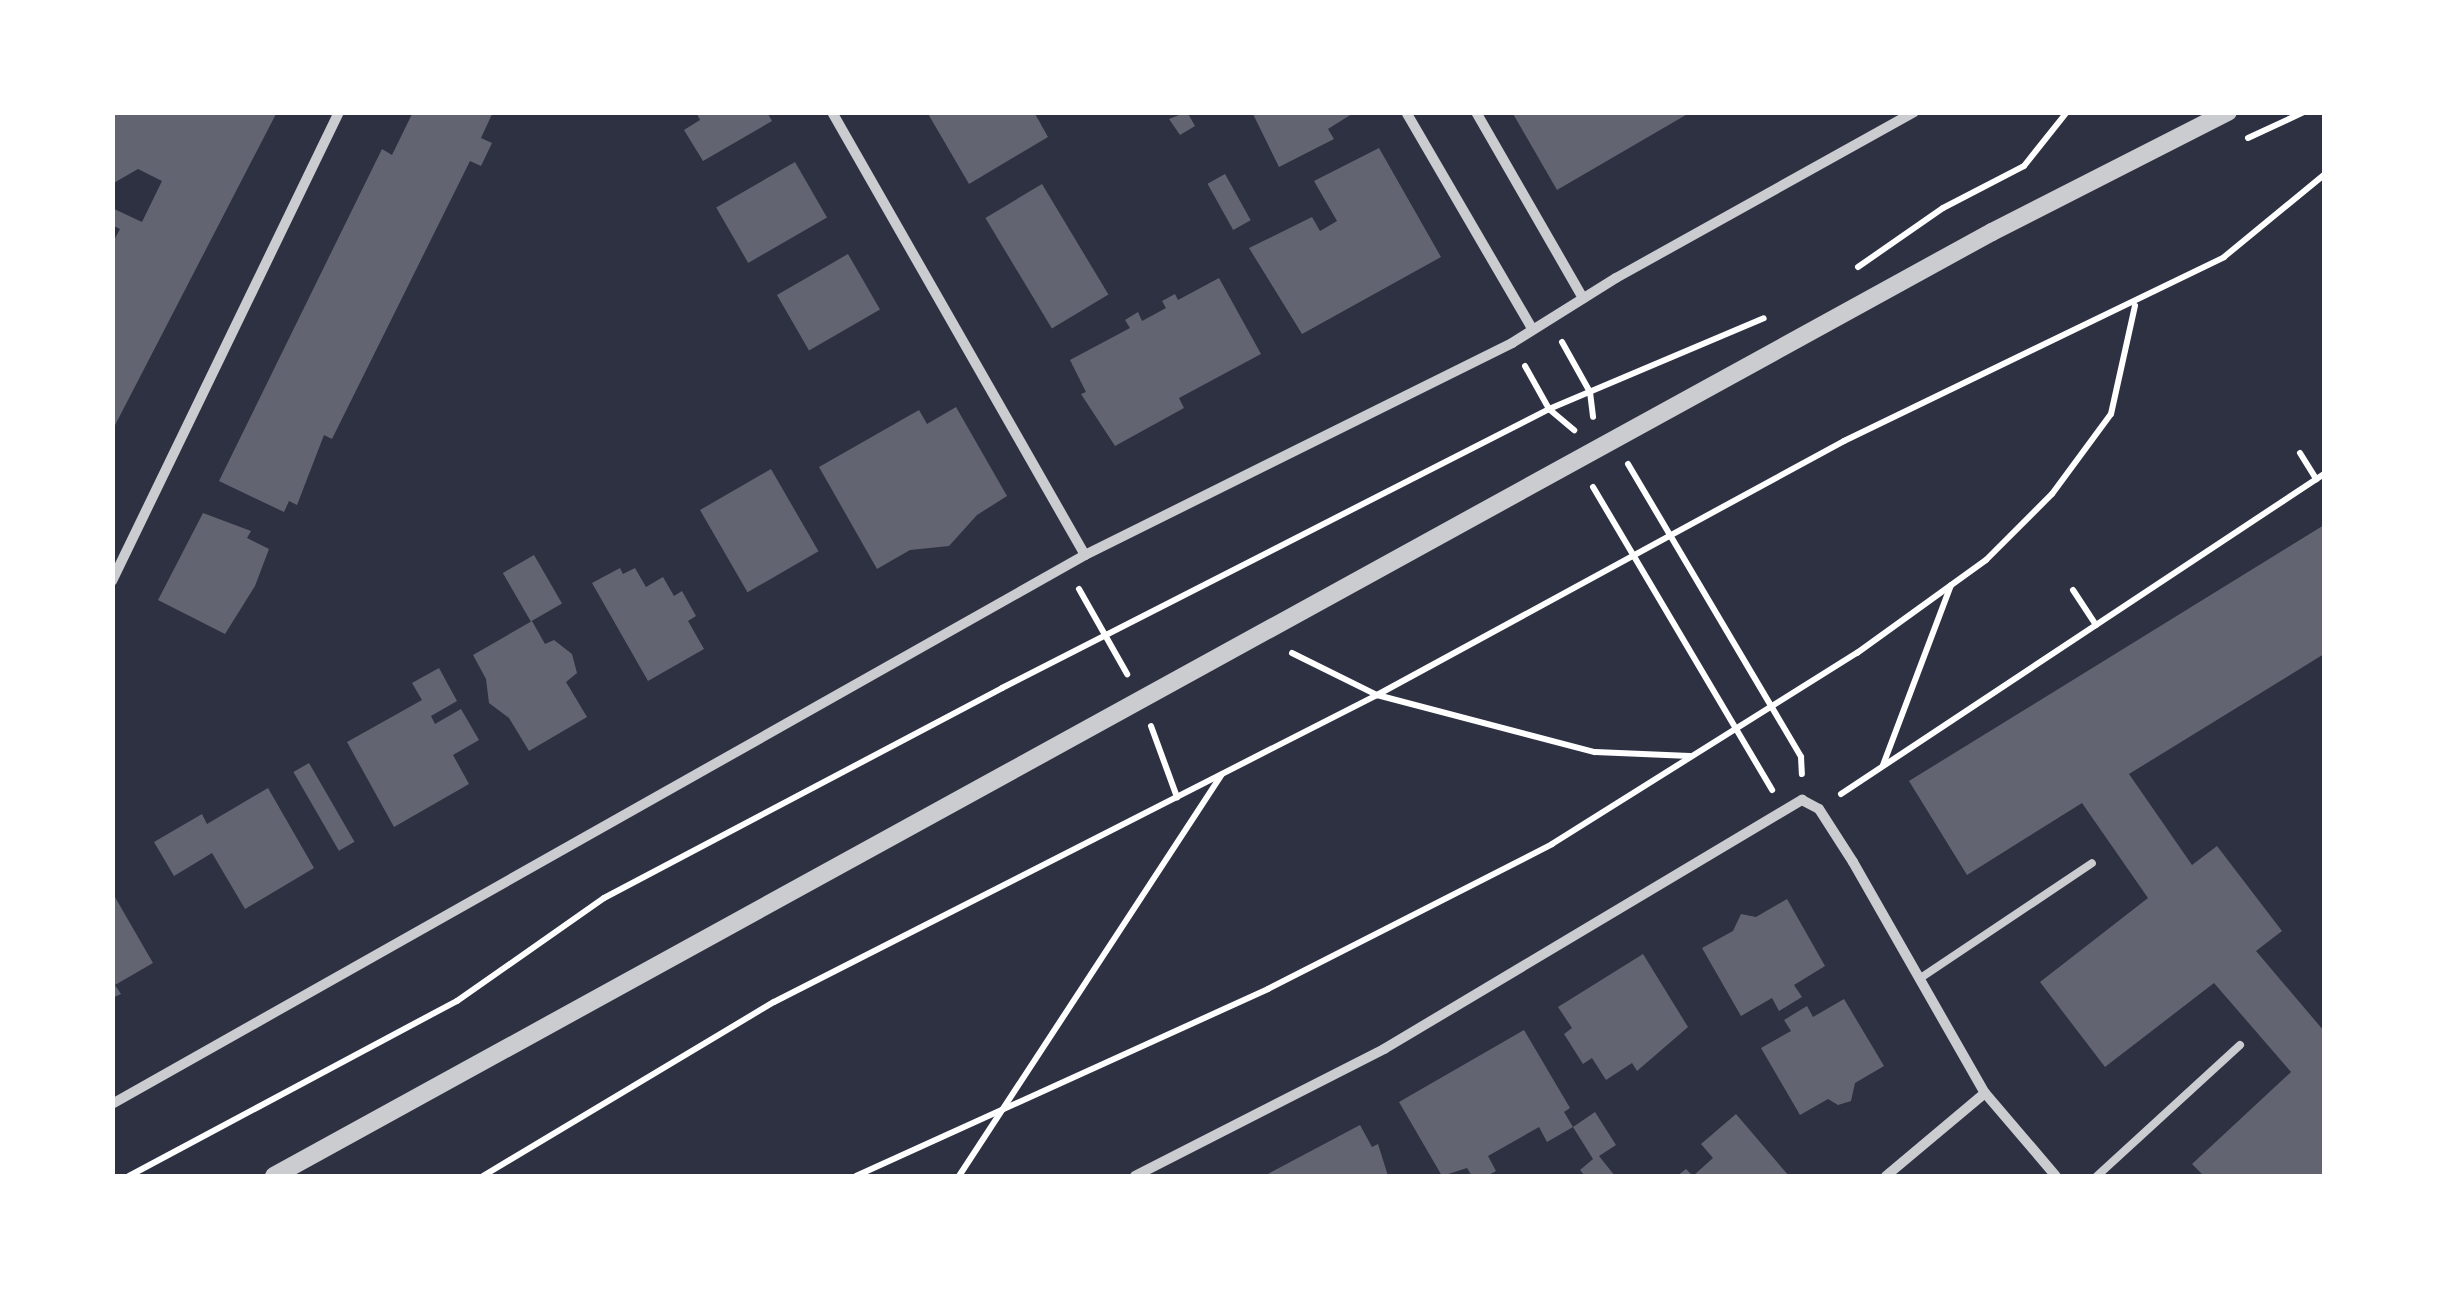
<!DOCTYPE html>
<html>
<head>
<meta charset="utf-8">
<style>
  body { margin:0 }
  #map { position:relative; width:2437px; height:1289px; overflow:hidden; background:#2d3142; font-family:"Archivo Narrow",sans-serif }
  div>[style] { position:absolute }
  .building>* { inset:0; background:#626471; transform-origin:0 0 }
  .path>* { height:6px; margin:-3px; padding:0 3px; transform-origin:3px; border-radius:3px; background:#fff }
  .service>* { height:8px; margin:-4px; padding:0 4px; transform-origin:4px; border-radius:4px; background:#caccd0 }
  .minor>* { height:10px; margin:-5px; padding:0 5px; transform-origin:5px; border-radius:5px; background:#caccd0 }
  .tertiary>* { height:18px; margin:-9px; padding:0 9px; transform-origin:9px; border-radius:9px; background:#caccd0 }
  span { translate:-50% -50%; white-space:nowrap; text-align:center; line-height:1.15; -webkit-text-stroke:8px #fff; paint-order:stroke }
  .frame { position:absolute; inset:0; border:115px solid #fff; pointer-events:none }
</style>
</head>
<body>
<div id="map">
  <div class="building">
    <div style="clip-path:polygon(112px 112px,277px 112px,112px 431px,112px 244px,120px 229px,112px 225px,112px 208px,142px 222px,162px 181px,138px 169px,112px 184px)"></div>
    <div style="clip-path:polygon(413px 112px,493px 112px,481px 138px,492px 143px,481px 166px,470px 161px,332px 439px,324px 435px,297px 505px,289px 501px,284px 512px,219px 481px,382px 149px,392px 155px)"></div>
    <div style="clip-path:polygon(696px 112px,767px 112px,772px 121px,703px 161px,684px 130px,700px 120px)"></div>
    <div style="clip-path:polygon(927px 112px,1034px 112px,1048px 137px,969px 184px)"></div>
    <div style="clip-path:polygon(1187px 112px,1195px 126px,1180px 135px,1169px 119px)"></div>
    <div style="clip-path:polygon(1252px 112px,1355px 112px,1328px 129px,1334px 139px,1279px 167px)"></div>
    <div style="clip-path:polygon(1512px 112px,1691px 112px,1557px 190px)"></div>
    <div style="clip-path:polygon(1379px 148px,1441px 257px,1302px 334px,1249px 248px,1312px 217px,1320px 231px,1337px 221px,1314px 181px)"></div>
    <div style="left:795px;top:162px;width:64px;height:91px;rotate:60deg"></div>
    <div style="left:1225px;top:174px;width:53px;height:20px;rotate:61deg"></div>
    <div style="left:1042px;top:184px;width:129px;height:66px;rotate:59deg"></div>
    <div style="left:848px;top:254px;width:64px;height:82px;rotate:60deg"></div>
    <div style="clip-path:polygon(1219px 278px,1261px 354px,1179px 398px,1184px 408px,1115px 446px,1081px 394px,1086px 392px,1070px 360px,1130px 328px,1125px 320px,1138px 312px,1142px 321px,1166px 308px,1162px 301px,1175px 294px,1178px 300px)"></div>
    <div style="clip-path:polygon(956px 407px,1007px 496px,977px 515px,949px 546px,910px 550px,877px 569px,819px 467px,919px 410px,927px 424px)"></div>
    <div style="left:771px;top:469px;width:95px;height:82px;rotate:60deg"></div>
    <div style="clip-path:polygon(203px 513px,251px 531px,247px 538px,269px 549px,255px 586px,225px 634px,158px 600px)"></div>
    <div style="clip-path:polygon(2324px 525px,2324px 654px,2129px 774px,2192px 865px,2217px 846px,2282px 931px,2256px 951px,2324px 1031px,2324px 1176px,2204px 1176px,2192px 1164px,2291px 1072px,2214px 983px,2105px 1067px,2040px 982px,2148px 898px,2082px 803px,1967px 875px,1909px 781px)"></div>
    <div style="left:534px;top:555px;width:56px;height:36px;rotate:60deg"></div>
    <div style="clip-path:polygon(620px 568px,623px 574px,635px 568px,646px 587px,663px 577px,674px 596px,682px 591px,696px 616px,688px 621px,704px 649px,648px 681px,592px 583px)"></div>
    <div style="clip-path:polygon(532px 621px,545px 644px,554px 640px,572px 654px,577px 673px,566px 682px,587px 717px,529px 751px,509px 718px,489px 703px,486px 679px,473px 655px)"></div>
    <div style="clip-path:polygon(439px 668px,457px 701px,431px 716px,435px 724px,461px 709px,479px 740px,453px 755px,469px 784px,394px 827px,347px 742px,422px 700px,412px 683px)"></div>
    <div style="left:309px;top:763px;width:91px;height:18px;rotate:60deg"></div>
    <div style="clip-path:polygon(268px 788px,314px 868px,245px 909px,212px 853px,174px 876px,154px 842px,202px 814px,207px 824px)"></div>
    <div style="clip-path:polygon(112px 892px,153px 963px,115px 985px,121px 994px,112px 998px)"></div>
    <div style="clip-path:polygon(1787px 899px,1825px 966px,1794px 985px,1802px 997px,1779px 1011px,1772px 998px,1741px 1016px,1702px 948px,1733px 931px,1741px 914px,1756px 917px)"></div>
    <div style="clip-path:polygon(1643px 954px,1688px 1027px,1637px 1071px,1632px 1063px,1606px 1080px,1592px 1058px,1583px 1064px,1564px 1034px,1572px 1028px,1558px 1007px)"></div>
    <div style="clip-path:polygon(1844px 999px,1884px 1066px,1855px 1083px,1851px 1101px,1838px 1105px,1828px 1099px,1800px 1115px,1761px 1048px,1791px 1031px,1784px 1020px,1807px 1006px,1813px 1017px)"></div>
    <div style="clip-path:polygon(1524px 1030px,1570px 1108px,1564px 1112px,1573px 1127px,1547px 1142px,1539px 1127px,1488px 1156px,1496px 1171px,1487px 1176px,1472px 1176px,1467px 1168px,1442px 1176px,1399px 1102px)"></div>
    <div style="clip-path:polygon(1595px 1112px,1616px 1145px,1599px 1156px,1615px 1176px,1585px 1176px,1580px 1170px,1593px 1159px,1573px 1127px)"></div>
    <div style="clip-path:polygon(1736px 1114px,1789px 1176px,1677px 1176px,1686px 1169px,1693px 1176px,1713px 1158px,1701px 1144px)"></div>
    <div style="clip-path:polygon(1360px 1125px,1372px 1147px,1378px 1144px,1388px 1176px,1264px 1176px)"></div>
  </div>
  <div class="path">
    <div style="left:2248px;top:138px;width:62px;rotate:-24.9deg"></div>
    <div style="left:1858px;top:267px;width:103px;rotate:-34.8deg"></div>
    <div style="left:1943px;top:208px;width:91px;rotate:-27.4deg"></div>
    <div style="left:2024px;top:166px;width:69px;rotate:-51.5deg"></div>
    <div style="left:1562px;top:342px;width:57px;rotate:60.8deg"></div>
    <div style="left:1590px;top:392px;width:25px;rotate:83deg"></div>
    <div style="left:1525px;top:366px;width:49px;rotate:60.8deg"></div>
    <div style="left:1549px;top:409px;width:33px;rotate:40deg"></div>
    <div style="left:2300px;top:453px;width:31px;rotate:58deg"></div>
    <div style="left:1628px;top:464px;width:340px;rotate:59.4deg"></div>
    <div style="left:1801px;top:757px;width:17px;rotate:87deg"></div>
    <div style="left:1593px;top:487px;width:352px;rotate:59.4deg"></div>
    <div style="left:1079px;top:589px;width:98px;rotate:60.5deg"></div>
    <div style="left:2073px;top:590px;width:42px;rotate:56.7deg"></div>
    <div style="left:1292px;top:653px;width:95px;rotate:26.3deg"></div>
    <div style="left:1377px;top:695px;width:225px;rotate:14.7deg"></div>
    <div style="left:1595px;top:752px;width:95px;rotate:2.4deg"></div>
    <div style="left:1151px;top:726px;width:76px;rotate:69.9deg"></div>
    <div style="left:1883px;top:765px;width:192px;rotate:-69.3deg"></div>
    <div style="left:1841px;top:794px;width:579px;rotate:-33.53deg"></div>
    <div style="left:129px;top:1176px;width:372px;rotate:-28.1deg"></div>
    <div style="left:457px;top:1001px;width:179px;rotate:-35deg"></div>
    <div style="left:604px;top:898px;width:450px;rotate:-27.8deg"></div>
    <div style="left:1002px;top:688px;width:614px;rotate:-27.02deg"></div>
    <div style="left:1549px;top:409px;width:233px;rotate:-22.9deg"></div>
    <div style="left:483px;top:1176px;width:339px;rotate:-30.9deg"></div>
    <div style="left:774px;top:1002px;width:677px;rotate:-26.98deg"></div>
    <div style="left:1377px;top:695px;width:532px;rotate:-28.54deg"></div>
    <div style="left:1844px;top:441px;width:422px;rotate:-25.8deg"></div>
    <div style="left:2224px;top:257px;width:129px;rotate:-39.4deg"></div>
    <div style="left:856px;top:1176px;width:452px;rotate:-24.4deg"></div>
    <div style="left:1268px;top:989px;width:319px;rotate:-27deg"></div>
    <div style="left:1552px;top:844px;width:360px;rotate:-32.1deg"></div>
    <div style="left:1857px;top:653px;width:159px;rotate:-35.8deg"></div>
    <div style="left:1986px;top:560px;width:93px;rotate:-45deg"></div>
    <div style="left:2052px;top:494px;width:99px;rotate:-53.6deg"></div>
    <div style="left:2111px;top:414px;width:111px;rotate:-77.5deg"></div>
    <div style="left:959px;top:1176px;width:480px;rotate:-56.8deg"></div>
  </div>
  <div class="service">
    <div style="left:1919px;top:979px;width:208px;rotate:-33.8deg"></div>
    <div style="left:2097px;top:1176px;width:194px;rotate:-42.5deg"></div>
  </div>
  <div class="minor">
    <div style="left:832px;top:112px;width:510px;rotate:60.27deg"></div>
    <div style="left:1406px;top:112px;width:252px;rotate:59.8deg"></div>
    <div style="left:1476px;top:112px;width:215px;rotate:60.1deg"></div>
    <div style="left:112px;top:581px;width:521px;rotate:-64.17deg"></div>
    <div style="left:112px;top:1104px;width:1117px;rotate:-29.43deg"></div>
    <div style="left:1085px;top:555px;width:477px;rotate:-26.4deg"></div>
    <div style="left:1512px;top:343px;width:123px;rotate:-32deg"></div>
    <div style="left:1616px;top:278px;width:341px;rotate:-29.1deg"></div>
    <div style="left:1135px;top:1176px;width:280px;rotate:-27deg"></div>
    <div style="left:1384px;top:1049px;width:487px;rotate:-30.8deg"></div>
    <div style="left:1802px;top:800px;width:19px;rotate:28deg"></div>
    <div style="left:1819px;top:809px;width:63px;rotate:57.3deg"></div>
    <div style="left:1853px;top:862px;width:266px;rotate:60.3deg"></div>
    <div style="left:1985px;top:1093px;width:109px;rotate:49.5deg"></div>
    <div style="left:1886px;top:1176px;width:129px;rotate:-40deg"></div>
  </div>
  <div class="tertiary">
    <div style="left:274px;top:1176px;width:1960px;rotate:-28.79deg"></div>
    <div style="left:1992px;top:232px;width:265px;rotate:-27deg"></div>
  </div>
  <div class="frame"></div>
</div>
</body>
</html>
